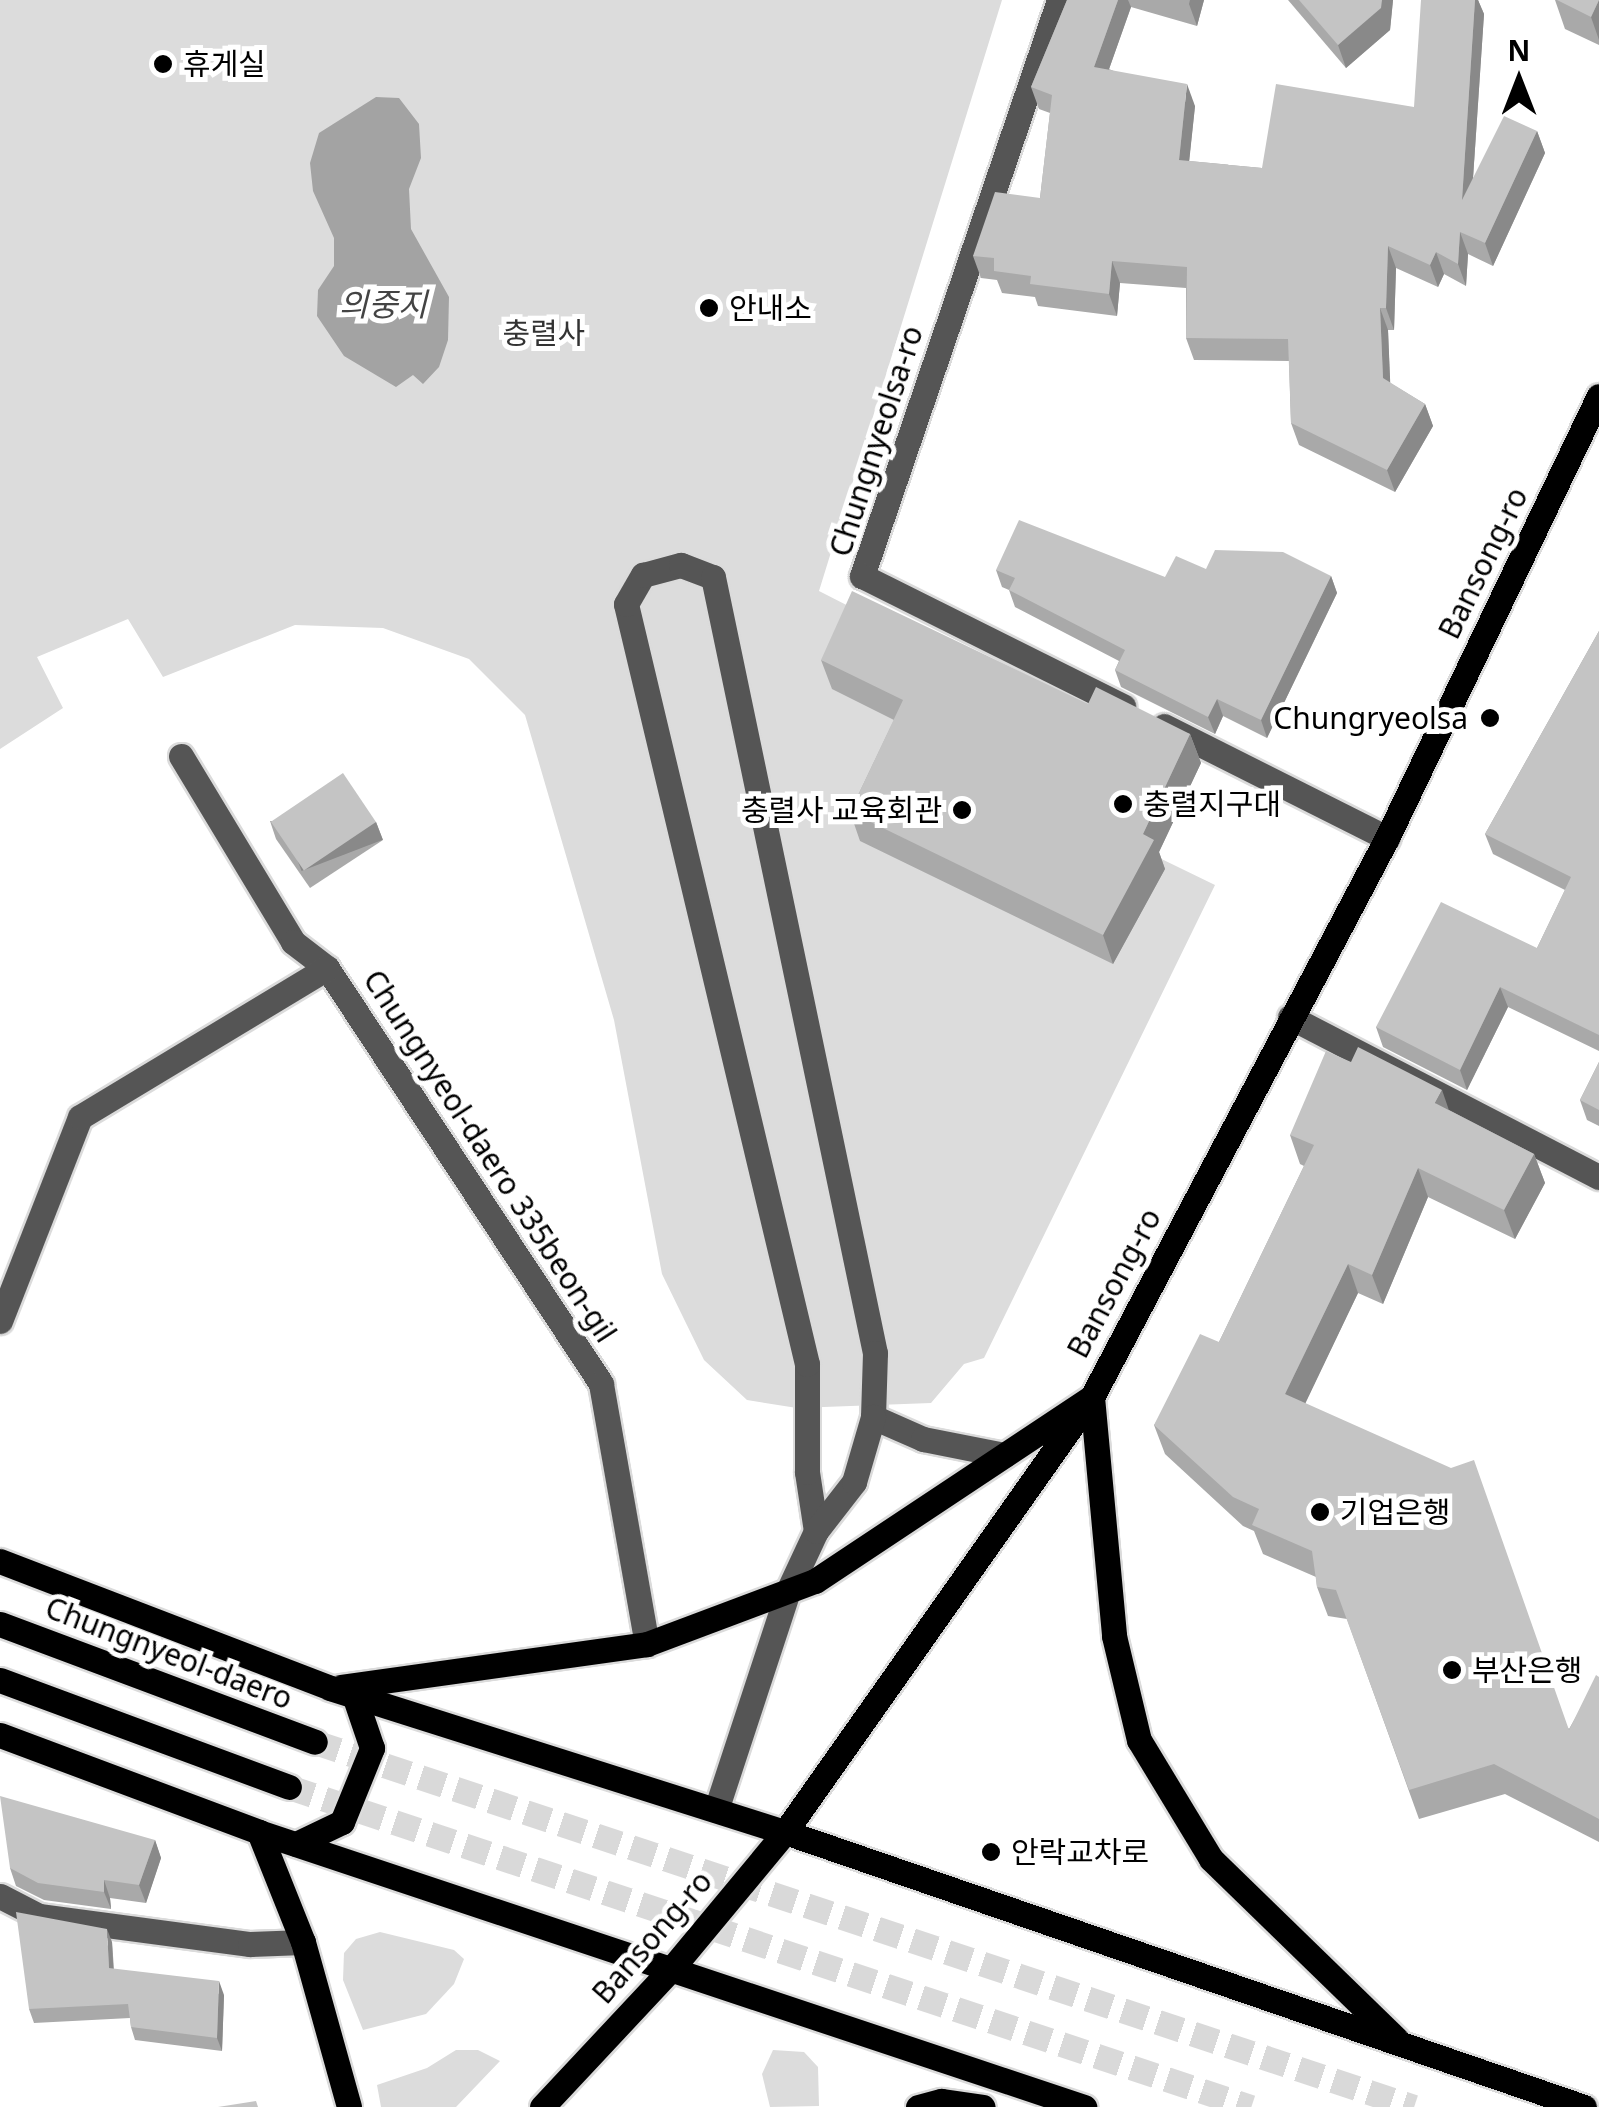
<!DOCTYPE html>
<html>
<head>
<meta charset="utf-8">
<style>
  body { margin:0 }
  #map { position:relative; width:1599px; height:2107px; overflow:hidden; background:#fff; font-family:"Noto Sans","Noto Sans KR",sans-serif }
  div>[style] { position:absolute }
  .green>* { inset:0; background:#dcdcdc }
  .water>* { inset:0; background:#a3a3a3 }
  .major-tunnel>* { height:25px; margin-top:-12.5px; transform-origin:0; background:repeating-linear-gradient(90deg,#d9d9d9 0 25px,transparent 0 37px) }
  .roads { filter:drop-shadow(2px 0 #dbdbdb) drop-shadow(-2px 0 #dbdbdb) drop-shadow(0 2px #dbdbdb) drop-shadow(0 -2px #dbdbdb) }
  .minor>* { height:25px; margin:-12.5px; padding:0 12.5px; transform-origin:12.5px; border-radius:12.5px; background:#555 }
  .major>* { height:25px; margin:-12.5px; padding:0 12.5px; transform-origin:12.5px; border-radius:12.5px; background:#000 }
  .wall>* { inset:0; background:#a9a9a9 }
  .shaded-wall>* { inset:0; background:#898989; transform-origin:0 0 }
  .building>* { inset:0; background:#c4c4c4; transform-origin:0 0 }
  .dots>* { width:28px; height:28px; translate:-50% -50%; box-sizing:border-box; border:5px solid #fff; border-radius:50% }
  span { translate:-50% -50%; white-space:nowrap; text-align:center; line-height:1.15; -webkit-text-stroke:10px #fff; paint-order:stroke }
  .poi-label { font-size:30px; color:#000 }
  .left { translate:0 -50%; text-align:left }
  .right { translate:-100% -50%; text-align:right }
  .park-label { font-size:30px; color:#333 }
  .street-label { font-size:30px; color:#000 }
  .water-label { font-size:32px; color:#444; font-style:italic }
  .north { position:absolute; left:1469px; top:30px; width:100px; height:100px; -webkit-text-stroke:8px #fff; paint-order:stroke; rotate:0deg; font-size:28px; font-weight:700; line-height:40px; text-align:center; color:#000 }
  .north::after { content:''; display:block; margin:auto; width:35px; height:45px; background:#000; clip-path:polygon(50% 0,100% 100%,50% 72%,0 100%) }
</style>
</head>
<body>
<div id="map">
  <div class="green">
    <div style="clip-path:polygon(0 0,1002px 0,819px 591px,1107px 738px,1071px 815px,1215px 885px,984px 1358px,964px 1364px,931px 1403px,797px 1408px,747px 1400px,704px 1360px,662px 1274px,614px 1020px,525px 715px,469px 659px,383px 628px,295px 625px,163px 677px,128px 619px,37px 657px,63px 708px,0 749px)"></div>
    <div style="clip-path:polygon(380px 1932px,454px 1950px,464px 1959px,454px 1984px,426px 2014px,363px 2030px,343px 1980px,344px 1953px,356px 1939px)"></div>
    <div style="clip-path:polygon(456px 2050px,478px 2050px,500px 2061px,456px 2107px,381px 2107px,377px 2085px,427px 2068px)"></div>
    <div style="clip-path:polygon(773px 2050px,804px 2052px,818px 2067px,819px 2106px,770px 2107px,762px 2074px)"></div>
  </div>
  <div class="water">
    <div style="clip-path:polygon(376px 97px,399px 98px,419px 124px,421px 158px,409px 189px,411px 229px,449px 297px,448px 340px,439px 367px,423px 384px,413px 375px,396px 387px,344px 356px,317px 316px,318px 290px,334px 266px,334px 238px,313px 191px,310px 163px,319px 133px)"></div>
  </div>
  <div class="major-tunnel">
    <div style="left:315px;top:1742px;width:1158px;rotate:18.37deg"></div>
    <div style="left:289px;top:1787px;width:1014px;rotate:18.4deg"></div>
  </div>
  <div class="roads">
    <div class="minor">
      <div style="left:1059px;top:0;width:609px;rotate:108.88deg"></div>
      <div style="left:862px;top:576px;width:292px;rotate:26.5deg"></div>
      <div style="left:1164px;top:726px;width:250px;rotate:26.7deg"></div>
      <div style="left:181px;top:756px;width:217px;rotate:58.9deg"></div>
      <div style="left:293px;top:942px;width:43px;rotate:37.4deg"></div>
      <div style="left:327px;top:968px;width:498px;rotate:56.6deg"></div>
      <div style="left:601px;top:1384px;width:264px;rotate:80deg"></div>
      <div style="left:1290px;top:1017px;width:348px;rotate:27.4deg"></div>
      <div style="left:0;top:1321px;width:219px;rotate:-68.6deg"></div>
      <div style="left:80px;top:1117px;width:288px;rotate:-31.1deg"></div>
      <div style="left:816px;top:1531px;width:60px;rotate:-98.7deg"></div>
      <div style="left:807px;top:1472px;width:108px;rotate:-90deg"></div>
      <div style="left:807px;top:1364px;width:781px;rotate:-103.4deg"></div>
      <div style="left:626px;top:604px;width:34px;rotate:-60deg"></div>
      <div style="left:643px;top:575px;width:39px;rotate:-15deg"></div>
      <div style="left:681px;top:565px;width:34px;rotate:21deg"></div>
      <div style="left:713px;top:577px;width:793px;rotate:78.21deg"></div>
      <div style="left:875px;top:1353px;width:64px;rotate:91.8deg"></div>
      <div style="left:873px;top:1417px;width:55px;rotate:23.7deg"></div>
      <div style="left:923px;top:1439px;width:83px;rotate:11.2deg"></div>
      <div style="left:716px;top:1810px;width:231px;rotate:-71.8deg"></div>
      <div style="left:788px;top:1591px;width:66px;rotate:-65deg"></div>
      <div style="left:816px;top:1531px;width:62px;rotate:-52.2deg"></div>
      <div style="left:854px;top:1482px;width:68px;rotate:-73.7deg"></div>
      <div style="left:0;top:1896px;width:44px;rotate:27.1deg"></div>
      <div style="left:39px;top:1916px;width:213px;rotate:7.6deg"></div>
      <div style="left:250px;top:1944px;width:53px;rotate:-2.2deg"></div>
    </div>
    <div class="major">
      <div style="left:0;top:1561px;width:354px;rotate:21deg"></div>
      <div style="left:330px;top:1688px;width:477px;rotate:17.6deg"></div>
      <div style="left:785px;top:1832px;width:845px;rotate:18.99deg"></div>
      <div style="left:0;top:1624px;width:336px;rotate:20.5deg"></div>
      <div style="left:0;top:1680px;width:308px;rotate:20.3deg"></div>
      <div style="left:341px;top:1687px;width:309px;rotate:-8deg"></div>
      <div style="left:647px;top:1644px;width:179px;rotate:-20.6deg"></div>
      <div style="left:815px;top:1581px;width:333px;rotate:-33.6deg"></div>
      <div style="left:1092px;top:1397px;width:240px;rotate:84.7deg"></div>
      <div style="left:1114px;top:1636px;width:107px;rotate:76.5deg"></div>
      <div style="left:1139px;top:1740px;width:139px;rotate:58.8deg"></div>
      <div style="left:1211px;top:1859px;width:258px;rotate:44.2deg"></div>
      <div style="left:0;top:1735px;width:277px;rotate:20.5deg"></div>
      <div style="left:259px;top:1832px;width:870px;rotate:18.43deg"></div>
      <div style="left:259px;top:1832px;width:118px;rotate:68.2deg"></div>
      <div style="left:303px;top:1942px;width:171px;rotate:74.4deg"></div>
      <div style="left:296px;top:1844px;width:51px;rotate:-25.6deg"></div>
      <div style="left:342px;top:1822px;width:80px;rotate:-67.9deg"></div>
      <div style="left:372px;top:1748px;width:56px;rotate:-108.8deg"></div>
      <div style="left:542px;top:2107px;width:192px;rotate:-46.9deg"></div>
      <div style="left:673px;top:1967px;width:175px;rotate:-50.3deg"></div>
      <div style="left:785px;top:1832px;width:532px;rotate:-54.79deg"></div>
      <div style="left:1092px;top:1397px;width:632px;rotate:-62.18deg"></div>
      <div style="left:1387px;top:838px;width:490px;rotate:-64.4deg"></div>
      <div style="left:918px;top:2107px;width:24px;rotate:-15deg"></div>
      <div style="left:941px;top:2101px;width:42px;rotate:8.1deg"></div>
    </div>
  </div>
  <div class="wall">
    <div style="clip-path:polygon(1067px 0,1204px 0,1197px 26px,1131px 7px,1109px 69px,1195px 106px,1189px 161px,1262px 168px,1414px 107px,1475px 0,1478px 0,1484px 14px,1473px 178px,1537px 131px,1545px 153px,1493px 266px,1468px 254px,1466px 286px,1444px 274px,1438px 287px,1396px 268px,1394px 330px,1388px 330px,1390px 383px,1425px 404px,1433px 426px,1395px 492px,1299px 445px,1291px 423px,1289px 361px,1194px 360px,1186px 338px,1186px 288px,1120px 283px,1117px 316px,1038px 306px,1035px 297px,1002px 293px,997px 280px,981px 278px,973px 256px,1040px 198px,1050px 113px,1039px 109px,1031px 87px)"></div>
    <div style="clip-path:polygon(1288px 0,1393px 0,1390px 30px,1346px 68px)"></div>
    <div style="clip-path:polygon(1555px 0,1599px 0,1599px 45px,1565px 29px)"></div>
    <div style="clip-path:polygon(1206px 569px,1331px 576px,1337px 593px,1267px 738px,1223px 716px,1215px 734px,1121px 687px,1115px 670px,1119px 661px,1015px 607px,1009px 590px,1002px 587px,996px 570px,1165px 577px)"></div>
    <div style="clip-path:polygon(1599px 631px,1599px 1051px,1508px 1007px,1467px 1090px,1383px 1047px,1376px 1027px,1537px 948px,1565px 890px,1493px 854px,1485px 834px)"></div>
    <div style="clip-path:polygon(821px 660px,1088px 704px,1190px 734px,1201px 763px,1159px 852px,1165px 869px,1113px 964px,860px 841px,850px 812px,894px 720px,832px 689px)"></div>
    <div style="clip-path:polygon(270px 821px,376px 822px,383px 840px,310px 888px,276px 839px)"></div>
    <div style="clip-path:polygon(1599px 1062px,1599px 1126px,1587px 1120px,1580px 1100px)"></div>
    <div style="clip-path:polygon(1449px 1110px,1534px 1154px,1545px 1183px,1515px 1239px,1428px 1197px,1383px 1304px,1358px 1293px,1305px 1403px,1569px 1729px,1599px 1677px,1599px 1842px,1505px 1794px,1419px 1819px,1347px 1619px,1328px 1616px,1317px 1587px,1316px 1577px,1263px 1554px,1254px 1531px,1243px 1526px,1165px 1454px,1154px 1425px,1219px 1342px,1304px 1166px,1300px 1164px,1290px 1135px)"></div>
    <div style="clip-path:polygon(155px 1840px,161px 1858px,146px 1903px,110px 1898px,111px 1909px,44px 1900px,16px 1886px,10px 1868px)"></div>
    <div style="clip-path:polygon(112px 1942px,114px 1969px,224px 1995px,222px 2051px,135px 2040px,131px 2027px,130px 2018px,34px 2023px,29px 2009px)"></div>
  </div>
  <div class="shaded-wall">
    <div style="clip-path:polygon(1118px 0,1128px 0,1131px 7px,1102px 89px,1094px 67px)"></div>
    <div style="clip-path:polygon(1190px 0,1204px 0,1197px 26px,1189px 4px)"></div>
    <div style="clip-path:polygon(1382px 0,1393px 0,1390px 30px,1346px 68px,1338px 45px)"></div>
    <div style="clip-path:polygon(1475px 0,1478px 0,1484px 14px,1470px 223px,1462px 200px)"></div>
    <div style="clip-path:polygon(1599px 0,1599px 40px,1591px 17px)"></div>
    <div style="clip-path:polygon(1187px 84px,1195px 106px,1187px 182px,1179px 160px)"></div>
    <div style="clip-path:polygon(1537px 131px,1545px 153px,1493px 266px,1485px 243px)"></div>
    <div style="clip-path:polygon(1460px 232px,1468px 254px,1466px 286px,1458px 264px)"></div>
    <div style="clip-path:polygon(1388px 246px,1396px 268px,1394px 330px,1386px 308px)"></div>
    <div style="clip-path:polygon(1436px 252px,1444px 274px,1438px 287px,1430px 265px)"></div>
    <div style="clip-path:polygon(1112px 261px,1120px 283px,1117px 316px,1109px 294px)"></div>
    <div style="clip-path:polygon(1380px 308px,1388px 330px,1391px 401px,1383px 378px)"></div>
    <div style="clip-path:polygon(1425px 404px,1433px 426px,1395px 492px,1387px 470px)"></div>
    <div style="clip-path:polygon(1331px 576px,1337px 593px,1267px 738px,1261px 720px)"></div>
    <div style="clip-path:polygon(1217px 699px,1223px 716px,1215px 734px,1208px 717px)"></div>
    <div style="clip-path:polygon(1190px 734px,1201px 763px,1159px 852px,1165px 869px,1113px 964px,1103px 935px,1143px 834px)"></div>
    <div style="left:376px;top:822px;width:19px;height:87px;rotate:69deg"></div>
    <div style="clip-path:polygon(1500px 987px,1508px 1007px,1467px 1090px,1460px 1070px)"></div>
    <div style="clip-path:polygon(1442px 1090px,1452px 1119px,1435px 1103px)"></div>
    <div style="clip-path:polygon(1534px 1154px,1545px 1183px,1515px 1239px,1504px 1210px)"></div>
    <div style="clip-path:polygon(1418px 1168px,1428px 1197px,1383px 1304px,1372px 1275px)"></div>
    <div style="clip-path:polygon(1348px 1264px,1358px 1293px,1296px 1423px,1285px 1394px)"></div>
    <div style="clip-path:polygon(155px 1840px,161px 1858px,146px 1903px,139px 1885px)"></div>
    <div style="clip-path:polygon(104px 1880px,110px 1898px,111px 1909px,104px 1892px)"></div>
    <div style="clip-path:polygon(107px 1929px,112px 1942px,114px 1982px,109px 1968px)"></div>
    <div style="clip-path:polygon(219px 1981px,224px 1995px,222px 2051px,217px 2038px)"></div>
  </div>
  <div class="building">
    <div style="clip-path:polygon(1067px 0,1118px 0,1094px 67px,1187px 84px,1179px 160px,1262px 168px,1276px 84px,1414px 107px,1421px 0,1475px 0,1462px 200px,1504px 116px,1537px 131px,1485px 243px,1460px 232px,1458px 264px,1436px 252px,1430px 265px,1388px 246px,1386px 308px,1380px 308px,1383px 378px,1425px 404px,1387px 470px,1291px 423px,1288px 339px,1186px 338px,1187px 267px,1112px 261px,1109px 294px,1030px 284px,1031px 276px,994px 271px,994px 258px,973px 256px,995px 192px,1040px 198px,1052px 95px,1031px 87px)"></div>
    <div style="clip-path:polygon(1299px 0,1382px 0,1381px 8px,1338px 45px)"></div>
    <div style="clip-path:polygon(1557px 0,1599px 0,1591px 17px)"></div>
    <div style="clip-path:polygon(1019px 520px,1165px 577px,1176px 556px,1206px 569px,1215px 550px,1283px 552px,1331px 576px,1261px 720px,1217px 699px,1208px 717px,1115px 670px,1125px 650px,1009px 590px,1015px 578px,996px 570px)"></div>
    <div style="clip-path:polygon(852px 591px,1088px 704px,1096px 687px,1190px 734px,1143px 834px,1154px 840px,1103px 935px,850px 812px,903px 700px,821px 660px)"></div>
    <div style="clip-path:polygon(1599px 631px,1599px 1035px,1500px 987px,1460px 1070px,1376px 1027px,1441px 902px,1537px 948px,1571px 877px,1485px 834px)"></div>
    <div style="left:343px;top:773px;width:59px;height:87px;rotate:56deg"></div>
    <div style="clip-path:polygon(1358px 1047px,1442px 1090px,1435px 1103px,1534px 1154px,1504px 1210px,1418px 1168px,1372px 1275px,1348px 1264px,1285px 1394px,1451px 1468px,1474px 1460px,1569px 1730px,1596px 1675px,1599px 1677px,1599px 1819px,1494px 1764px,1409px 1790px,1336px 1590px,1317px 1587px,1312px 1551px,1252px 1525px,1259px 1509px,1233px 1497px,1154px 1425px,1200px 1334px,1219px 1342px,1314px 1145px,1290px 1135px,1326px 1051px,1351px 1062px)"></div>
    <div style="clip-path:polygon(1599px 1062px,1599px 1110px,1580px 1100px)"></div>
    <div style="clip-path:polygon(0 1796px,155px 1840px,139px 1885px,104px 1880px,104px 1892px,38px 1883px,10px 1868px)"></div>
    <div style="clip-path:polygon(16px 1912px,107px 1929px,109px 1968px,219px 1981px,217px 2038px,131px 2027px,128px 2004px,29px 2009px)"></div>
    <div style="clip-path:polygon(256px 2101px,258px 2107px,218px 2107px)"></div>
  </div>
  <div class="dots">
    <div style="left:163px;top:64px;background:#000"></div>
    <div style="left:709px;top:308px;background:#000"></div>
    <div style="left:1490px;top:718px;background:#000"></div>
    <div style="left:1123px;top:804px;background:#000"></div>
    <div style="left:962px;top:810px;background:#000"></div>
    <div style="left:1320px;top:1512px;background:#000"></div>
    <div style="left:1452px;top:1670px;background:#000"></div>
    <div style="left:991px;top:1852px;background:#000"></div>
  </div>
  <div class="poi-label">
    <span class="left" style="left:183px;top:64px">휴게실</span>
    <span class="left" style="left:729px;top:308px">안내소</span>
    <span class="right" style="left:1468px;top:718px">Chungryeolsa</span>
    <span class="left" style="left:1143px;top:804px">충렬지구대</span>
    <span class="right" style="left:942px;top:810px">충렬사 교육회관</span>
    <span class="left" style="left:1340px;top:1512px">기업은행</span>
    <span class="left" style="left:1472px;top:1670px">부산은행</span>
    <span class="left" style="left:1011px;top:1852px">안락교차로</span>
  </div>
  <div class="park-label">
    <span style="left:544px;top:333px">충렬사</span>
  </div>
  <div class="street-label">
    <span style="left:876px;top:441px;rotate:-72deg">Chungnyeolsa-ro</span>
    <span style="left:1483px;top:563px;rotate:-64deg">Bansong-ro</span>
    <span style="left:490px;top:1156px;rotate:57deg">Chungnyeol-daero 335beon-gil</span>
    <span style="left:1114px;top:1283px;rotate:-62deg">Bansong-ro</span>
    <span style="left:169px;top:1653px;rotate:21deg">Chungnyeol-daero</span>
    <span style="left:652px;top:1937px;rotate:-49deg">Bansong-ro</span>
  </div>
  <div class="water-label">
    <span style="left:383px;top:304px">의중지</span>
  </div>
  <div class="north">N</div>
</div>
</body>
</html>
